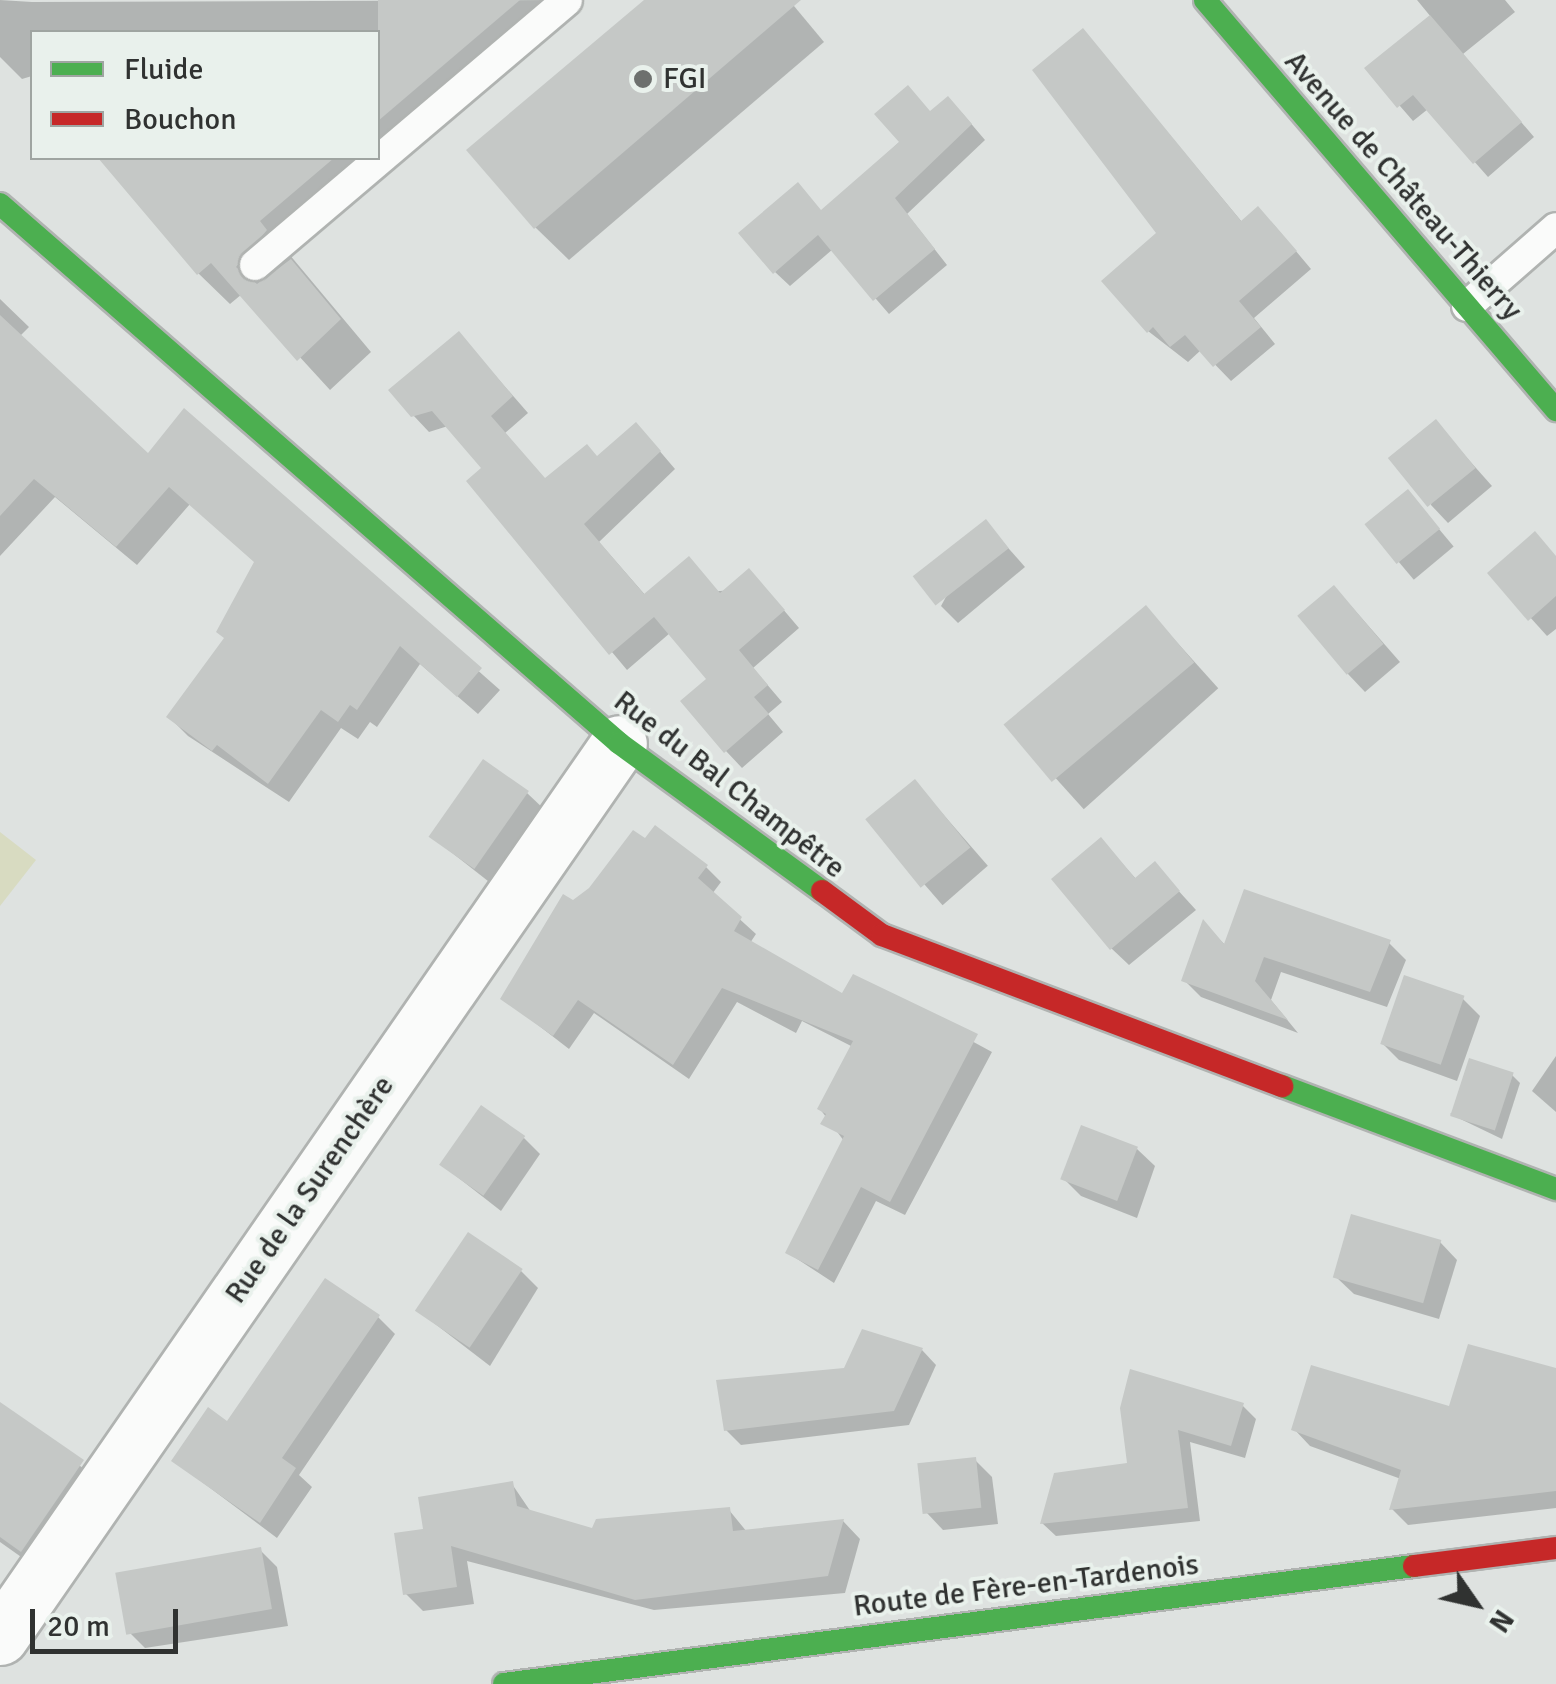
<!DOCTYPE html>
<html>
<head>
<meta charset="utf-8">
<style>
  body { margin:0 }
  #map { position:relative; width:1556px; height:1684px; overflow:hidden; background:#dee2e0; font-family:Signika,sans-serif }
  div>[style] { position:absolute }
  .green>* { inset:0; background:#d8dbc1 }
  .shadow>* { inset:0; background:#0003; transform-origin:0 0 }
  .building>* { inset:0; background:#c5c8c6; transform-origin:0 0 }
  .roads { filter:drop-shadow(2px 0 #b0b3b1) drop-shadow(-2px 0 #b0b3b1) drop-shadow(0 2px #b0b3b1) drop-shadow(0 -2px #b0b3b1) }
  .lane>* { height:30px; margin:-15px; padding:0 15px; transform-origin:15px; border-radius:15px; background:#fafbfa }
  .street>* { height:55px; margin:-27.5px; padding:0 27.5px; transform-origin:27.5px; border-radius:27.5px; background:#fafbfa }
  .fast>* { height:22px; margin:-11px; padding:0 11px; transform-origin:11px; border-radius:11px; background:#4caf50 }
  .jam>* { height:22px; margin:-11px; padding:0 11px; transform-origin:11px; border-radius:11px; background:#c62828 }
  .dots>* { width:28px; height:28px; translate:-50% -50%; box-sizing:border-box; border:5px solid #e9f1ec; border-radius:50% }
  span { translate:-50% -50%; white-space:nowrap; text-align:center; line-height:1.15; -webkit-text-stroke:8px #e9f1ec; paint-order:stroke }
  .poi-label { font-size:30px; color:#303231 }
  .left { translate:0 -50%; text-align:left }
  .street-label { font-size:30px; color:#303231 }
  .legend { position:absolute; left:30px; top:30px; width:350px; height:130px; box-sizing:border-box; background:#e9f1ec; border:2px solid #9fa5a1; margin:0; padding:12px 18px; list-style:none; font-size:30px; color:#303231 }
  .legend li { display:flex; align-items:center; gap:20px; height:50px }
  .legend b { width:50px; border:2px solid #9fa5a1 }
  .north { position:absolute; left:1426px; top:1554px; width:100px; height:100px; -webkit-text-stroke:8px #e9f1ec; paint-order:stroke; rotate:124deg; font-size:28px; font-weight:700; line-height:40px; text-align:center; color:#303231 }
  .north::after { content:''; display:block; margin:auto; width:35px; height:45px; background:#303231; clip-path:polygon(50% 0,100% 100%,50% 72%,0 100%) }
  .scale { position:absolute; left:30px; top:1609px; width:148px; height:45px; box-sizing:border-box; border:5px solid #303231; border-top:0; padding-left:12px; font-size:30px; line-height:35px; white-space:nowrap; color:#303231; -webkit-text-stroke:8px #e9f1ec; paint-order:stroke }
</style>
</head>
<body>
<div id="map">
  <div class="green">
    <div style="clip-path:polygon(0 832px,36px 860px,0 906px)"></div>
  </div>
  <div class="shadow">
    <div style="clip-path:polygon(0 0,32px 2px,547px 0,289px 254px,371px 352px,330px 390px,242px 294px,230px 304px,198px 273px,101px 158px,378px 158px,378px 32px,32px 32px,32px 76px,22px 79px,0 57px)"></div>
    <div style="clip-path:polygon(648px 0,789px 0,824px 42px,569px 260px,535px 227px)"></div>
    <div style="clip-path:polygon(1417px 0,1505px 0,1515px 12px,1463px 54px,1534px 137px,1488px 177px,1428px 109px,1413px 121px,1367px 68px,1431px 17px)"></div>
    <div style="clip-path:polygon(1083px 31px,1242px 222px,1274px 225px,1311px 269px,1254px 318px,1275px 344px,1231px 381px,1201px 350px,1188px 362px,1148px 331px,1159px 234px)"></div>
    <div style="clip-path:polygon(931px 113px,962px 113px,985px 140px,907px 214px,947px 265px,889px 314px,833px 249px,790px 286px,775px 272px,823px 212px)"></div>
    <div style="clip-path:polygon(0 299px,29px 327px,20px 336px,148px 457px,184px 411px,500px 690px,478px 714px,420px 664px,377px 727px,370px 722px,358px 739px,341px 728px,289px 802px,188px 736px,169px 717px,227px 640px,256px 563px,190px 504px,137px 565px,55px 497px,0 556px)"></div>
    <div style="clip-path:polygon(459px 334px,528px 413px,505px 433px,546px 481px,652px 442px,675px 469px,599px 542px,646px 596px,765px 588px,799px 628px,753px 668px,782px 702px,768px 714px,783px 732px,742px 768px,726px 751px,709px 679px,670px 633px,627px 670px,469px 481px,484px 468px,448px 426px,429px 432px,413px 415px)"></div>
    <div style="clip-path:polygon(1436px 423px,1492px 486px,1448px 523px,1431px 505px)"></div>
    <div style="left:1408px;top:492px;width:71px;height:52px;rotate:50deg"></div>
    <div style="clip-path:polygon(986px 523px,1025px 567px,958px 623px,941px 606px)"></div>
    <div style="clip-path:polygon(1556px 557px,1556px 629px,1547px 636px,1490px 573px)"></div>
    <div style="clip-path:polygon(1351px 606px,1400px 662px,1365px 692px,1348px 674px)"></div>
    <div style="left:1146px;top:608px;width:108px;height:181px;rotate:48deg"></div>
    <div style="left:915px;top:782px;width:111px;height:60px;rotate:49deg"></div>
    <div style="clip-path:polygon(527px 793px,545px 810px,493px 885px,432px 837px)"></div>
    <div style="clip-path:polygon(1101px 840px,1137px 880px,1155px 865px,1196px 910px,1129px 965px,1111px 948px)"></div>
    <div style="clip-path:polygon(706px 867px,721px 882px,712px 894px,756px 934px,750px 943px,843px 997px,854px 977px,992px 1052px,905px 1215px,876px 1201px,834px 1283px,788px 1253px,844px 1141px,820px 1109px,853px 1047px,802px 1021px,796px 1033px,737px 1002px,689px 1079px,594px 1013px,569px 1049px,503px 998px,573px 903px)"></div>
    <div style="clip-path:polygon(1204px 923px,1226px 946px,1389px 943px,1406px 960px,1387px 1007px,1281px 972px,1271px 1000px,1298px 1033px,1201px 997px,1184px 980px)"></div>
    <div style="clip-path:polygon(1463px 999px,1480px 1016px,1457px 1081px,1399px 1060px,1381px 1042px)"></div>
    <div style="clip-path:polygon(1556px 1056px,1556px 1112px,1532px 1091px)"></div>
    <div style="clip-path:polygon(1512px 1075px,1520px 1083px,1502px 1139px,1450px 1114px)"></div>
    <div style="clip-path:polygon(524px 1138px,540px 1154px,501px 1211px,442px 1165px)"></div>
    <div style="clip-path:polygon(1137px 1149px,1155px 1166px,1137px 1218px,1081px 1196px,1064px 1179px)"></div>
    <div style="clip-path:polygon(1440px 1242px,1457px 1260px,1439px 1319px,1354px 1294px,1336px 1277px)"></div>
    <div style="clip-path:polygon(521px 1271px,538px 1288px,490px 1366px,417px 1310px)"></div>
    <div style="clip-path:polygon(378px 1317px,395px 1334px,299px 1475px,312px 1487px,277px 1538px,174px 1461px)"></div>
    <div style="clip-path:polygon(922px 1350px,936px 1365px,909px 1425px,741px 1445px,726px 1430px,846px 1370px)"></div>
    <div style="clip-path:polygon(1556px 1372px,1556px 1508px,1408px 1525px,1392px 1509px,1401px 1479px,1310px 1446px,1294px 1429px,1450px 1409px)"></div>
    <div style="clip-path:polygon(0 1405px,109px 1488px,48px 1576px,0 1542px)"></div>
    <div style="clip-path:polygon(1242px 1405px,1256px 1419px,1245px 1458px,1190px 1442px,1200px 1521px,1056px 1536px,1042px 1523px,1130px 1466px,1123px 1408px)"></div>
    <div style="clip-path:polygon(975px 1460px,992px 1477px,998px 1524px,943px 1530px,926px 1512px)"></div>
    <div style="clip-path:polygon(512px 1484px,531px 1512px,593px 1531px,729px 1510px,747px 1532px,843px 1521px,860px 1539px,845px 1593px,654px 1610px,467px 1561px,474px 1604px,423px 1611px,406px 1594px,426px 1531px)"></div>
    <div style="clip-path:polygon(260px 1550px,277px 1567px,288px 1626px,145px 1648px,128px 1631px)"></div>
  </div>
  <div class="building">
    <div style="clip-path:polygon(378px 0,520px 0,378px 121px)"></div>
    <div style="clip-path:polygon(644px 0,801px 0,534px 229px,466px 150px)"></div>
    <div style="clip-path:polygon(1430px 15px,1522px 122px,1473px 164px,1413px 95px,1397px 108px,1364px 68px)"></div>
    <div style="clip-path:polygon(1083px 28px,1241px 221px,1258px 206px,1297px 251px,1239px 301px,1261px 327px,1213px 367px,1185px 335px,1170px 347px,1153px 327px,1147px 333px,1101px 281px,1156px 233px,1032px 70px)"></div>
    <div style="clip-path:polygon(908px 85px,930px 111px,948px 96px,972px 124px,895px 198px,935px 249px,873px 301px,818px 235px,773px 274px,738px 233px,798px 182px,821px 210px,899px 142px,874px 114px)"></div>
    <div style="clip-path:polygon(98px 158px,334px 158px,260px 221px,267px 230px,236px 267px,257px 284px,291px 259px,341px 319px,297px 361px,211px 263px,197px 275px)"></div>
    <div style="clip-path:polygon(0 315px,148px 453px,184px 408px,482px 668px,457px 697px,400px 646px,357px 710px,350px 705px,338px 722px,321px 710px,268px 784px,217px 745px,212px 751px,166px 717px,224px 638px,216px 632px,254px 562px,169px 487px,116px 547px,34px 479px,0 516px)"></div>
    <div style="clip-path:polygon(459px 331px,513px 396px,491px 416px,545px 478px,587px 444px,597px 456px,636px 422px,661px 451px,584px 524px,644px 594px,689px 556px,720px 593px,749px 568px,785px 610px,739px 650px,768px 685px,754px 697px,769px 714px,724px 753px,680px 701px,706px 679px,654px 617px,609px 655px,466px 481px,481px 468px,432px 411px,411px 417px,388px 390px)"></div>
    <div style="left:1436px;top:419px;width:63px;height:62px;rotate:51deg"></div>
    <div style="left:1408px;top:489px;width:51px;height:56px;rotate:51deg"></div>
    <div style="left:986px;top:519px;width:37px;height:93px;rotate:52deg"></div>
    <div style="clip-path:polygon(1535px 531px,1556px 556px,1556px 596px,1528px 621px,1487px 573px)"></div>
    <div style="left:1334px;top:585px;width:77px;height:48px;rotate:50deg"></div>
    <div style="left:1146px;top:605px;width:75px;height:186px;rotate:50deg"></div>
    <div style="left:483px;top:759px;width:56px;height:95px;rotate:35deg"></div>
    <div style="left:915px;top:779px;width:88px;height:64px;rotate:51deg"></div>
    <div style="clip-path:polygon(655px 825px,708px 865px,698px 878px,742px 917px,734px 931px,842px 993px,853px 974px,978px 1034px,890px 1202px,861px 1187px,818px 1270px,785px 1253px,844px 1136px,820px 1124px,826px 1114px,817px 1109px,853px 1041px,722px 988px,673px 1065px,578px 1000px,553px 1036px,500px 999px,563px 894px,573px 900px,589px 888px,633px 830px,645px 838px)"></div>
    <div style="clip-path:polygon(1101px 837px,1135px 878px,1155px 861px,1180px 891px,1110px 950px,1051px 879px)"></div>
    <div style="clip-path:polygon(1244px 889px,1391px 940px,1370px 992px,1264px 957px,1255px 981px,1288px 1020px,1181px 981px,1203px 919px,1224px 944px)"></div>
    <div style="left:1404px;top:975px;width:64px;height:73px;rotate:19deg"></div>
    <div style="left:1469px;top:1058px;width:47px;height:61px;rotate:18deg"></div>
    <div style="left:481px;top:1105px;width:54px;height:73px;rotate:35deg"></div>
    <div style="left:1081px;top:1125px;width:61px;height:58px;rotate:21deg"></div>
    <div style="left:1351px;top:1214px;width:94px;height:66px;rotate:16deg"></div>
    <div style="left:468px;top:1232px;width:66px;height:95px;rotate:34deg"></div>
    <div style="clip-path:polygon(325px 1278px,380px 1315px,282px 1458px,296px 1468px,260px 1523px,171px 1461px,208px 1407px,227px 1421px)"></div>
    <div style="clip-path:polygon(862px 1329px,923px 1348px,894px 1411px,724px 1431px,716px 1380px,844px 1368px)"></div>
    <div style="clip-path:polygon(1468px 1344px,1556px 1368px,1556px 1491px,1389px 1510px,1401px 1470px,1291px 1430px,1311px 1365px,1449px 1406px)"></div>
    <div style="clip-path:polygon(1130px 1369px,1244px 1403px,1231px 1446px,1178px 1430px,1188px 1508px,1040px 1524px,1054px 1473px,1127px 1463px,1120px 1408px)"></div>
    <div style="clip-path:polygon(0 1402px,84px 1460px,21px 1552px,0 1537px)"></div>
    <div style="left:976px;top:1457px;width:51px;height:59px;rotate:84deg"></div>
    <div style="clip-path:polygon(513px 1481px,517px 1506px,592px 1528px,596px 1519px,730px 1507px,733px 1531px,844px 1519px,828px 1576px,635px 1600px,451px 1546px,457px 1587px,403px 1595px,394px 1533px,423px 1529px,418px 1497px)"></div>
    <div style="left:261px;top:1547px;width:63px;height:148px;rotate:80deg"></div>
  </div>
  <div class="roads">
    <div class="lane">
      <div style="left:255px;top:265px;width:409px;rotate:-40.3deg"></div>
      <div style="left:1467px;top:306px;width:118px;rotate:-41.2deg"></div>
    </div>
    <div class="street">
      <div style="left:0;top:1637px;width:1087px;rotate:-55.3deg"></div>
    </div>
    <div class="fast">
      <div style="left:1205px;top:0;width:540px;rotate:49.43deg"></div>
      <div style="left:0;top:204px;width:821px;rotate:41.05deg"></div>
      <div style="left:619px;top:743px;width:251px;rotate:36.1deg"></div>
      <div style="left:1282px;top:1086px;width:293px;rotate:20.6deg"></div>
      <div style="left:504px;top:1684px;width:918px;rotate:-7.39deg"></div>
    </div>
    <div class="jam">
      <div style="left:822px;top:891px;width:74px;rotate:36.3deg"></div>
      <div style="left:882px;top:935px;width:428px;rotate:20.7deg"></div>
      <div style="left:1414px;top:1566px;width:143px;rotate:-7.2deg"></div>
    </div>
  </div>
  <div class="dots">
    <div style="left:643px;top:79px;background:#6d706e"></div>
  </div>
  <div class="poi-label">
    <span class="left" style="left:663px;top:79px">FGI</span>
  </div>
  <div class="street-label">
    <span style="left:1403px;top:186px;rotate:49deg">Avenue de Château-Thierry</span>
    <span style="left:729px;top:785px;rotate:38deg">Rue du Bal Champêtre</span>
    <span style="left:310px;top:1190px;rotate:-55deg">Rue de la Surenchère</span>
    <span style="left:1026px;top:1586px;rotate:-7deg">Route de Fère-en-Tardenois</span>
  </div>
  <ul class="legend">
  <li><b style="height:12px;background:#4caf50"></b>Fluide</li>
  <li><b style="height:12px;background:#c62828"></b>Bouchon</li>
  </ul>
  <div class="north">N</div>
  <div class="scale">20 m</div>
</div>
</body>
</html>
